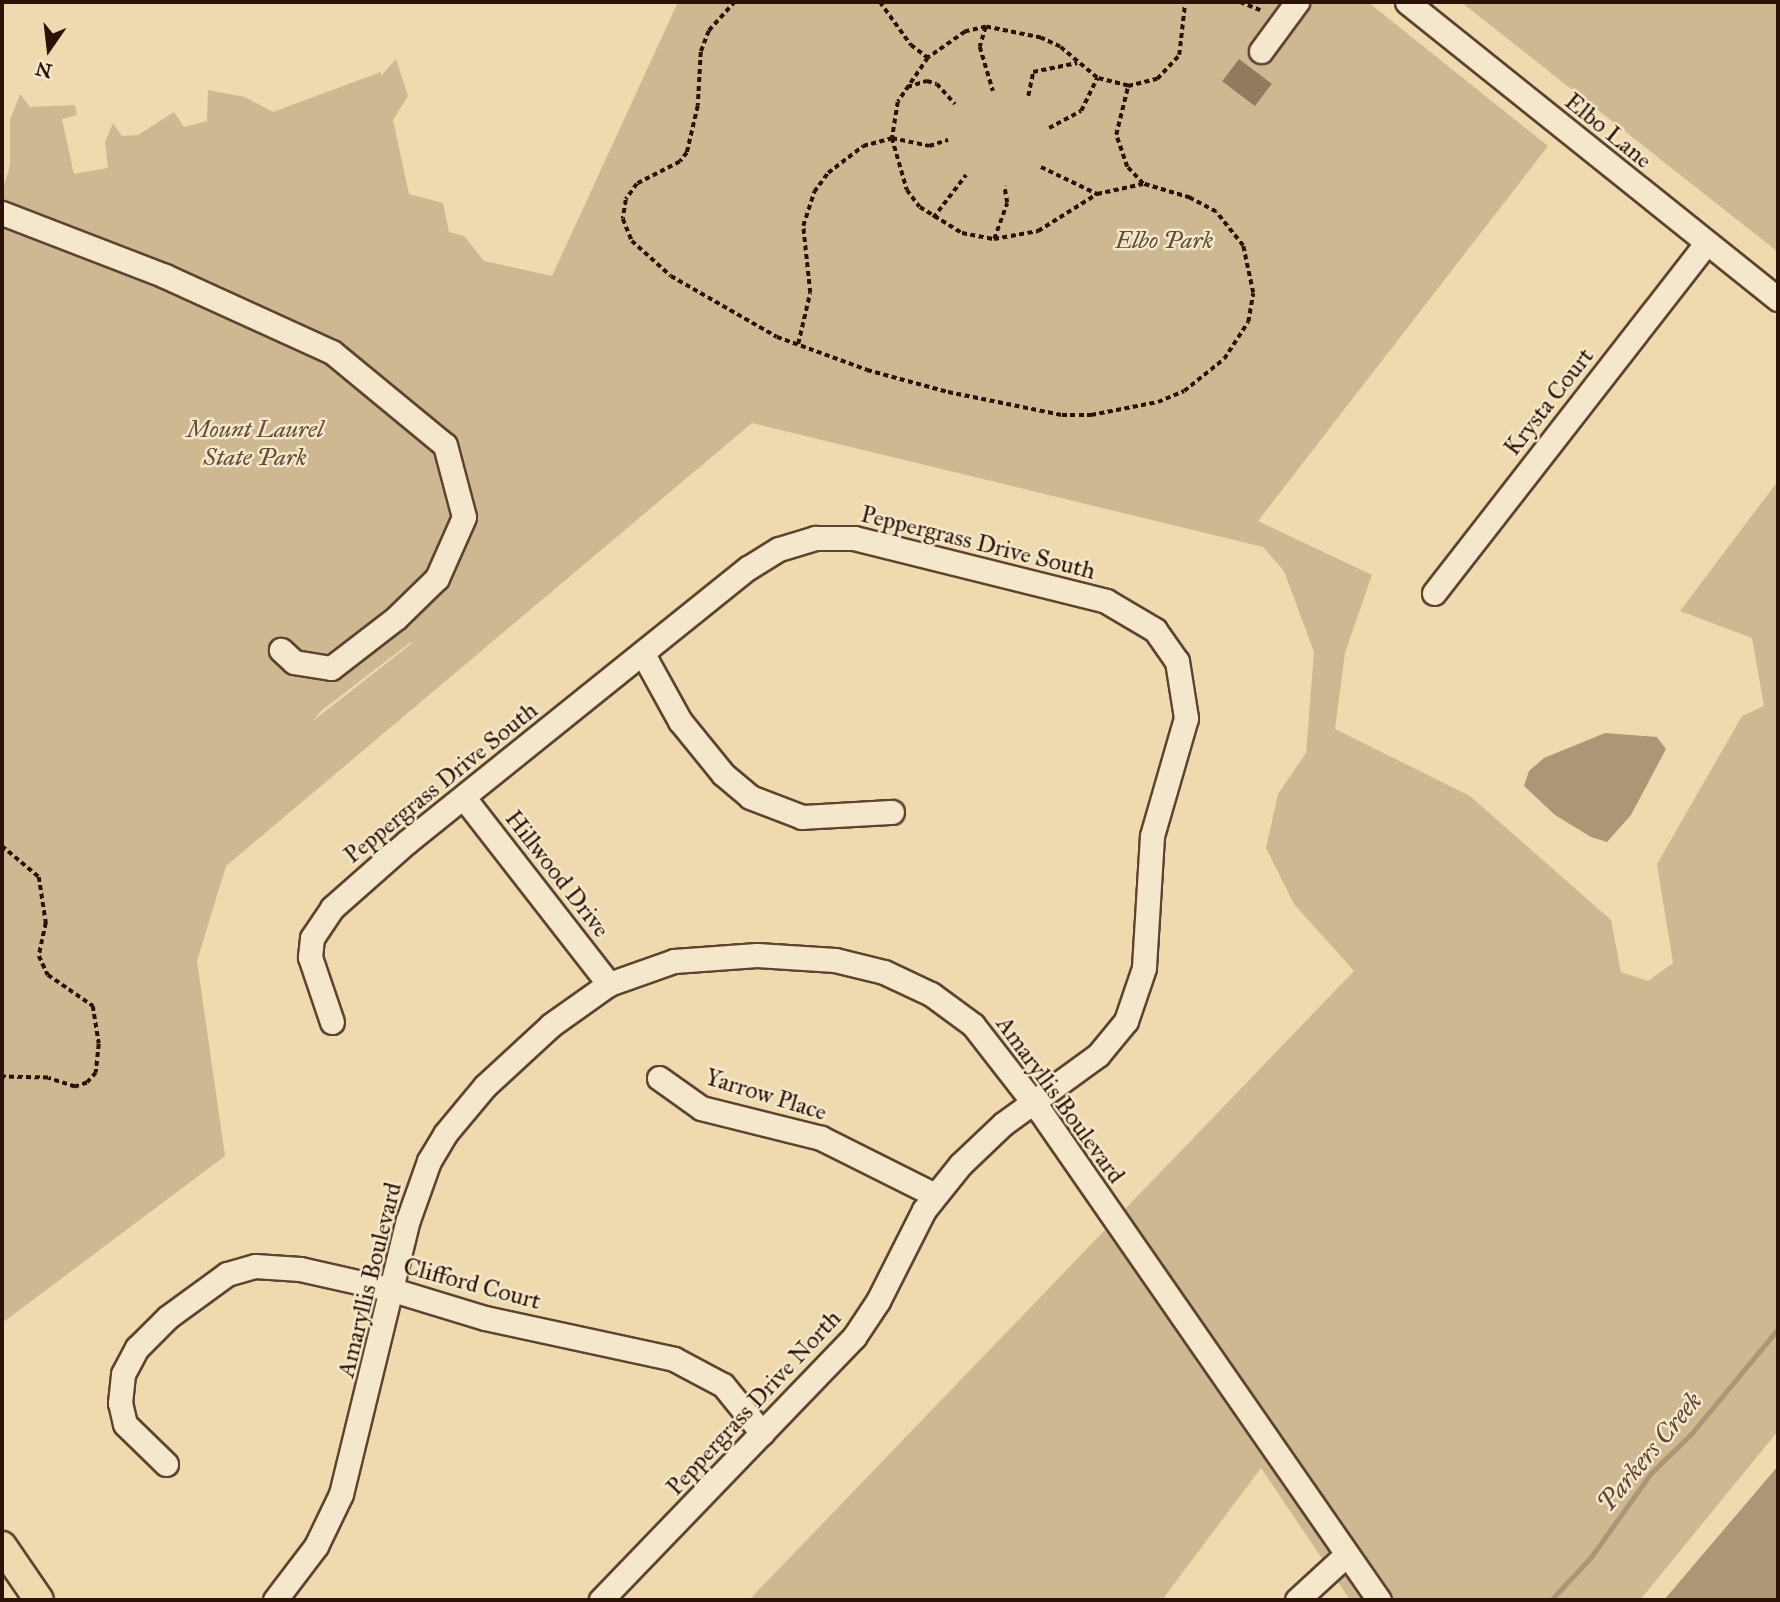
<!DOCTYPE html>
<html>
<head>
<meta charset="utf-8">
<style>
  body { margin:0 }
  #map { position:relative; width:1780px; height:1602px; overflow:hidden; background:#efdaaf; font-family:"IM FELL Great Primer",serif }
  div>[style] { position:absolute }
  .green>* { inset:0; background:#ceb892 }
  .water>* { inset:0; background:#ad9676 }
  .stream>* { height:5px; margin:-2.5px; padding:0 2.5px; transform-origin:2.5px; border-radius:2.5px; background:#ad9676 }
  .building>* { inset:0; background:#917a5e; transform-origin:0 0 }
  .path>* { height:3.5px; margin-top:-1.75px; transform-origin:0; background:repeating-linear-gradient(90deg,#2c1106 0 5px,transparent 0 8.5px) }
  .roads { filter:drop-shadow(2px 0 #5d4330) drop-shadow(-2px 0 #5d4330) drop-shadow(0 2px #5d4330) drop-shadow(0 -2px #5d4330) }
  .minor>* { height:23px; margin:-11.5px; padding:0 11.5px; transform-origin:11.5px; border-radius:11.5px; background:#f5e7cb }
  .major>* { height:28px; margin:-14px; padding:0 14px; transform-origin:14px; border-radius:14px; background:#efdaaf }
  span { translate:-50% -50%; white-space:nowrap; text-align:center; line-height:1.15; -webkit-text-stroke:5px #f5e7cb; paint-order:stroke }
  .street-label { font-size:24px; color:#2c1106 }
  .park-label { font-size:24px; color:#654b37; font-style:italic }
  .water-label { font-size:26px; color:#604633; font-style:italic }
  .frame { position:absolute; inset:0; border:4px solid #2c1106; pointer-events:none }
  .north { position:absolute; left:14px; top:14px; width:70px; height:70px; -webkit-text-stroke:5px #f5e7cb; paint-order:stroke; rotate:194deg; font-size:19px; font-weight:700; line-height:28px; text-align:center; color:#2c1106 }
  .north::after { content:''; display:block; margin:auto; width:24px; height:32px; background:#2c1106; clip-path:polygon(50% 0,100% 100%,50% 72%,0 100%) }
</style>
</head>
<body>
<div id="map">
  <div class="green">
    <div style="clip-path:polygon(evenodd,678px 2px,1368px 2px,1548px 146px,1258px 521px,1372px 575px,1345px 653px,1335px 729px,1470px 796px,1611px 920px,1621px 972px,1648px 981px,1673px 963px,1657px 864px,1742px 716px,1764px 706px,1752px 638px,1680px 611px,1778px 481px,1778px 1431px,1640px 1600px,1350px 1600px,1261px 1468px,1162px 1600px,749px 1600px,1354px 971px,1294px 904px,1266px 848px,1278px 794px,1306px 753px,1314px 652px,1284px 571px,1263px 547px,752px 423px,226px 866px,197px 961px,225px 1156px,2px 1323px,2px 192px,10px 166px,10px 120px,20px 94px,30px 107px,75px 105px,77px 115px,62px 119px,74px 174px,108px 168px,105px 142px,113px 123px,122px 136px,138px 135px,174px 112px,184px 127px,207px 121px,208px 90px,245px 97px,273px 112px,381px 72px,381px 76px,396px 59px,408px 96px,393px 120px,409px 194px,443px 203px,449px 232px,464px 236px,484px 261px,552px 276px,678px 2px,411px 642px,412px 643px,313px 721px,321px 711px,411px 642px)"></div>
    <div style="clip-path:polygon(1461px 2px,1778px 2px,1778px 252px)"></div>
  </div>
  <div class="water">
    <div style="clip-path:polygon(1605px 733px,1657px 737px,1666px 749px,1631px 815px,1607px 842px,1591px 837px,1555px 815px,1524px 786px,1529px 771px,1544px 758px)"></div>
    <div style="clip-path:polygon(1778px 1466px,1778px 1600px,1664px 1600px,1698px 1560px)"></div>
  </div>
  <div class="stream">
    <div style="left:1551px;top:1600px;width:59px;rotate:-47.1deg"></div>
    <div style="left:1591px;top:1557px;width:103px;rotate:-54.5deg"></div>
    <div style="left:1651px;top:1473px;width:56px;rotate:-44.3deg"></div>
    <div style="left:1691px;top:1434px;width:136px;rotate:-50.4deg"></div>
  </div>
  <div class="building">
    <div style="left:1239px;top:59px;width:41px;height:28px;rotate:37deg"></div>
  </div>
  <div class="path">
    <div style="left:735px;top:2px;width:39px;rotate:132deg"></div>
    <div style="left:709px;top:31px;width:22px;rotate:111deg"></div>
    <div style="left:701px;top:52px;width:54px;rotate:93.2deg"></div>
    <div style="left:698px;top:106px;width:48px;rotate:103.2deg"></div>
    <div style="left:687px;top:153px;width:11px;rotate:128deg"></div>
    <div style="left:680px;top:162px;width:48px;rotate:152.9deg"></div>
    <div style="left:637px;top:184px;width:19px;rotate:125deg"></div>
    <div style="left:626px;top:200px;width:19px;rotate:99deg"></div>
    <div style="left:623px;top:219px;width:24px;rotate:68deg"></div>
    <div style="left:632px;top:241px;width:52px;rotate:41.9deg"></div>
    <div style="left:671px;top:276px;width:122px;rotate:29.9deg"></div>
    <div style="left:777px;top:337px;width:96px;rotate:20.1deg"></div>
    <div style="left:867px;top:370px;width:84px;rotate:15.2deg"></div>
    <div style="left:948px;top:392px;width:116px;rotate:11.4deg"></div>
    <div style="left:1062px;top:415px;width:29px"></div>
    <div style="left:1091px;top:415px;width:68px;rotate:-11deg"></div>
    <div style="left:1158px;top:402px;width:28px;rotate:-23deg"></div>
    <div style="left:1184px;top:391px;width:51px;rotate:-38.7deg"></div>
    <div style="left:1224px;top:359px;width:44px;rotate:-57deg"></div>
    <div style="left:1248px;top:322px;width:29px;rotate:-80deg"></div>
    <div style="left:1253px;top:293px;width:48px;rotate:-102deg"></div>
    <div style="left:1243px;top:246px;width:43px;rotate:-128.5deg"></div>
    <div style="left:1216px;top:212px;width:30px;rotate:-152deg"></div>
    <div style="left:1190px;top:198px;width:49px;rotate:-163.4deg"></div>
    <div style="left:1143px;top:184px;width:23px;rotate:-133deg"></div>
    <div style="left:1127px;top:167px;width:34px;rotate:-109deg"></div>
    <div style="left:1116px;top:135px;width:50px;rotate:-76.2deg"></div>
    <div style="left:1128px;top:86px;width:30px;rotate:-14deg"></div>
    <div style="left:1157px;top:79px;width:33px;rotate:-47deg"></div>
    <div style="left:1179px;top:55px;width:53px;rotate:-83.5deg"></div>
    <div style="left:880px;top:2px;width:53px;rotate:54.2deg"></div>
    <div style="left:911px;top:45px;width:21px;rotate:37deg"></div>
    <div style="left:1240px;top:2px;width:22px;rotate:22deg"></div>
    <div style="left:986px;top:27px;width:21px;rotate:107deg"></div>
    <div style="left:980px;top:47px;width:46px;rotate:73.5deg"></div>
    <div style="left:1128px;top:86px;width:32px;rotate:-166deg"></div>
    <div style="left:1097px;top:78px;width:48px;rotate:-140deg"></div>
    <div style="left:1060px;top:47px;width:21px;rotate:-155deg"></div>
    <div style="left:1041px;top:38px;width:56px;rotate:-168.7deg"></div>
    <div style="left:986px;top:27px;width:22px;rotate:167deg"></div>
    <div style="left:965px;top:32px;width:45px;rotate:144.9deg"></div>
    <div style="left:928px;top:58px;width:53px;rotate:124.3deg"></div>
    <div style="left:898px;top:102px;width:36px;rotate:99deg"></div>
    <div style="left:892px;top:138px;width:54px;rotate:73.9deg"></div>
    <div style="left:907px;top:190px;width:21px;rotate:53deg"></div>
    <div style="left:920px;top:207px;width:49px;rotate:31.8deg"></div>
    <div style="left:962px;top:233px;width:33px;rotate:11deg"></div>
    <div style="left:994px;top:239px;width:45px;rotate:-10.3deg"></div>
    <div style="left:1038px;top:231px;width:70px;rotate:-32.1deg"></div>
    <div style="left:1097px;top:194px;width:47px;rotate:-12.3deg"></div>
    <div style="left:907px;top:87px;width:21px;rotate:-17deg"></div>
    <div style="left:927px;top:81px;width:10px;rotate:17deg"></div>
    <div style="left:937px;top:84px;width:27px;rotate:48deg"></div>
    <div style="left:1028px;top:96px;width:25px;rotate:-78deg"></div>
    <div style="left:1033px;top:72px;width:45px;rotate:-11.6deg"></div>
    <div style="left:1049px;top:128px;width:36px;rotate:-28deg"></div>
    <div style="left:1081px;top:111px;width:37px;rotate:-64deg"></div>
    <div style="left:1041px;top:167px;width:62px;rotate:25.7deg"></div>
    <div style="left:933px;top:218px;width:54px;rotate:-52.5deg"></div>
    <div style="left:994px;top:239px;width:38px;rotate:-70deg"></div>
    <div style="left:1007px;top:203px;width:17px;rotate:-100deg"></div>
    <div style="left:798px;top:344px;width:52px;rotate:-76.8deg"></div>
    <div style="left:810px;top:293px;width:67px;rotate:-96deg"></div>
    <div style="left:803px;top:226px;width:36px;rotate:-72deg"></div>
    <div style="left:814px;top:192px;width:24px;rotate:-54deg"></div>
    <div style="left:828px;top:173px;width:44px;rotate:-37.6deg"></div>
    <div style="left:863px;top:146px;width:30px;rotate:-15deg"></div>
    <div style="left:892px;top:138px;width:38px;rotate:12deg"></div>
    <div style="left:929px;top:146px;width:20px;rotate:-18deg"></div>
    <div style="left:2px;top:736px;width:22px;rotate:90deg"></div>
    <div style="left:2px;top:846px;width:48px;rotate:40deg"></div>
    <div style="left:39px;top:877px;width:47px;rotate:81.3deg"></div>
    <div style="left:46px;top:923px;width:34px;rotate:102deg"></div>
    <div style="left:39px;top:956px;width:21px;rotate:65deg"></div>
    <div style="left:48px;top:975px;width:55px;rotate:34.6deg"></div>
    <div style="left:93px;top:1006px;width:38px;rotate:81deg"></div>
    <div style="left:99px;top:1044px;width:29px;rotate:96deg"></div>
    <div style="left:96px;top:1073px;width:13px;rotate:132deg"></div>
    <div style="left:87px;top:1083px;width:13px;rotate:162deg"></div>
    <div style="left:75px;top:1087px;width:28px;rotate:-162deg"></div>
    <div style="left:48px;top:1078px;width:46px;rotate:-178.8deg"></div>
  </div>
  <div class="roads">
    <div class="minor">
      <div style="left:1407px;top:2px;width:475px;rotate:38.7deg"></div>
      <div style="left:1261px;top:51px;width:61px;rotate:-53.7deg"></div>
      <div style="left:2px;top:213px;width:175px;rotate:21.1deg"></div>
      <div style="left:165px;top:276px;width:183px;rotate:24.5deg"></div>
      <div style="left:332px;top:352px;width:146px;rotate:39.5deg"></div>
      <div style="left:445px;top:445px;width:74px;rotate:75.2deg"></div>
      <div style="left:464px;top:517px;width:67px;rotate:113.9deg"></div>
      <div style="left:437px;top:578px;width:57px;rotate:135.7deg"></div>
      <div style="left:396px;top:618px;width:82px;rotate:142.4deg"></div>
      <div style="left:331px;top:668px;width:37px;rotate:-171deg"></div>
      <div style="left:294px;top:662px;width:18px;rotate:-137deg"></div>
      <div style="left:1434px;top:593px;width:443px;rotate:-52.1deg"></div>
      <div style="left:643px;top:654px;width:77px;rotate:61.1deg"></div>
      <div style="left:680px;top:721px;width:68px;rotate:50.9deg"></div>
      <div style="left:723px;top:774px;width:35px;rotate:40deg"></div>
      <div style="left:750px;top:797px;width:56px;rotate:21deg"></div>
      <div style="left:802px;top:817px;width:90px;rotate:-3.2deg"></div>
      <div style="left:464px;top:798px;width:236px;rotate:52.1deg"></div>
      <div style="left:332px;top:1022px;width:69px;rotate:-108.7deg"></div>
      <div style="left:310px;top:957px;width:19px;rotate:-84deg"></div>
      <div style="left:312px;top:938px;width:36px;rotate:-56deg"></div>
      <div style="left:332px;top:908px;width:101px;rotate:-41.4deg"></div>
      <div style="left:408px;top:841px;width:436px;rotate:-38.8deg"></div>
      <div style="left:748px;top:568px;width:36px;rotate:-32deg"></div>
      <div style="left:779px;top:549px;width:38px;rotate:-17deg"></div>
      <div style="left:815px;top:538px;width:39px"></div>
      <div style="left:854px;top:538px;width:260px;rotate:14deg"></div>
      <div style="left:1106px;top:601px;width:57px;rotate:30.6deg"></div>
      <div style="left:1155px;top:630px;width:38px;rotate:55deg"></div>
      <div style="left:1177px;top:661px;width:58px;rotate:81deg"></div>
      <div style="left:1186px;top:718px;width:123px;rotate:106.1deg"></div>
      <div style="left:1152px;top:836px;width:132px;rotate:93.5deg"></div>
      <div style="left:1144px;top:968px;width:56px;rotate:108.8deg"></div>
      <div style="left:1126px;top:1021px;width:44px;rotate:129.5deg"></div>
      <div style="left:1098px;top:1055px;width:117px;rotate:144deg"></div>
      <div style="left:1003px;top:1124px;width:59px;rotate:136.4deg"></div>
      <div style="left:960px;top:1165px;width:58px;rotate:128.7deg"></div>
      <div style="left:924px;top:1210px;width:102px;rotate:116.8deg"></div>
      <div style="left:878px;top:1301px;width:43px;rotate:123.7deg"></div>
      <div style="left:854px;top:1337px;width:365px;rotate:133.9deg"></div>
      <div style="left:659px;top:1078px;width:52px;rotate:35.5deg"></div>
      <div style="left:701px;top:1108px;width:124px;rotate:14deg"></div>
      <div style="left:821px;top:1138px;width:127px;rotate:26.6deg"></div>
      <div style="left:166px;top:1464px;width:57px;rotate:-135.7deg"></div>
      <div style="left:125px;top:1424px;width:22px;rotate:-103deg"></div>
      <div style="left:120px;top:1403px;width:29px;rotate:-84deg"></div>
      <div style="left:123px;top:1374px;width:30px;rotate:-62deg"></div>
      <div style="left:137px;top:1348px;width:44px;rotate:-45deg"></div>
      <div style="left:168px;top:1317px;width:73px;rotate:-36.1deg"></div>
      <div style="left:227px;top:1274px;width:29px;rotate:-16deg"></div>
      <div style="left:255px;top:1266px;width:45px;rotate:3.8deg"></div>
      <div style="left:300px;top:1269px;width:95px;rotate:12.7deg"></div>
      <div style="left:393px;top:1290px;width:96px;rotate:16.9deg"></div>
      <div style="left:485px;top:1318px;width:193px;rotate:12.2deg"></div>
      <div style="left:674px;top:1359px;width:55px;rotate:28deg"></div>
      <div style="left:723px;top:1385px;width:62px;rotate:50.9deg"></div>
      <div style="left:275px;top:1600px;width:68px;rotate:-52.8deg"></div>
      <div style="left:316px;top:1546px;width:58px;rotate:-64.3deg"></div>
      <div style="left:341px;top:1494px;width:282px;rotate:-76.3deg"></div>
      <div style="left:408px;top:1220px;width:63px;rotate:-70.4deg"></div>
      <div style="left:429px;top:1161px;width:31px;rotate:-59deg"></div>
      <div style="left:445px;top:1134px;width:62px;rotate:-50.2deg"></div>
      <div style="left:485px;top:1086px;width:90px;rotate:-42.7deg"></div>
      <div style="left:551px;top:1025px;width:71px;rotate:-35.3deg"></div>
      <div style="left:609px;top:984px;width:69px;rotate:-19.5deg"></div>
      <div style="left:674px;top:961px;width:83px;rotate:-4.1deg"></div>
      <div style="left:757px;top:955px;width:78px;rotate:3.7deg"></div>
      <div style="left:835px;top:960px;width:50px;rotate:13.8deg"></div>
      <div style="left:884px;top:972px;width:52px;rotate:25.1deg"></div>
      <div style="left:931px;top:994px;width:52px;rotate:36.4deg"></div>
      <div style="left:973px;top:1025px;width:109px;rotate:52.1deg"></div>
      <div style="left:1040px;top:1111px;width:595px;rotate:55.27deg"></div>
      <div style="left:1297px;top:1600px;width:65px;rotate:-42.5deg"></div>
    </div>
    <div class="major">
      <div style="left:2px;top:1546px;width:65px;rotate:55.6deg"></div>
    </div>
  </div>
  <div class="street-label">
    <span style="left:1608px;top:131px;rotate:39deg">Elbo Lane</span>
    <span style="left:1549px;top:402px;rotate:-52deg">Krysta Court</span>
    <span style="left:978px;top:543px;rotate:14deg">Peppergrass Drive South</span>
    <span style="left:441px;top:783px;rotate:-39deg">Peppergrass Drive South</span>
    <span style="left:557px;top:874px;rotate:52deg">Hillwood Drive</span>
    <span style="left:766px;top:1095px;rotate:17deg">Yarrow Place</span>
    <span style="left:1060px;top:1100px;rotate:54deg">Amaryllis Boulevard</span>
    <span style="left:370px;top:1280px;rotate:-76deg">Amaryllis Boulevard</span>
    <span style="left:472px;top:1284px;rotate:15deg">Clifford Court</span>
    <span style="left:754px;top:1403px;rotate:-47deg">Peppergrass Drive North</span>
  </div>
  <div class="park-label">
    <span style="left:1164px;top:241px">Elbo Park</span>
    <span style="left:255px;top:444px">Mount Laurel<br>State Park</span>
  </div>
  <div class="water-label">
    <span style="left:1650px;top:1452px;rotate:-50deg">Parkers Creek</span>
  </div>
  <div class="frame"></div>
  <div class="north">N</div>
</div>
</body>
</html>
